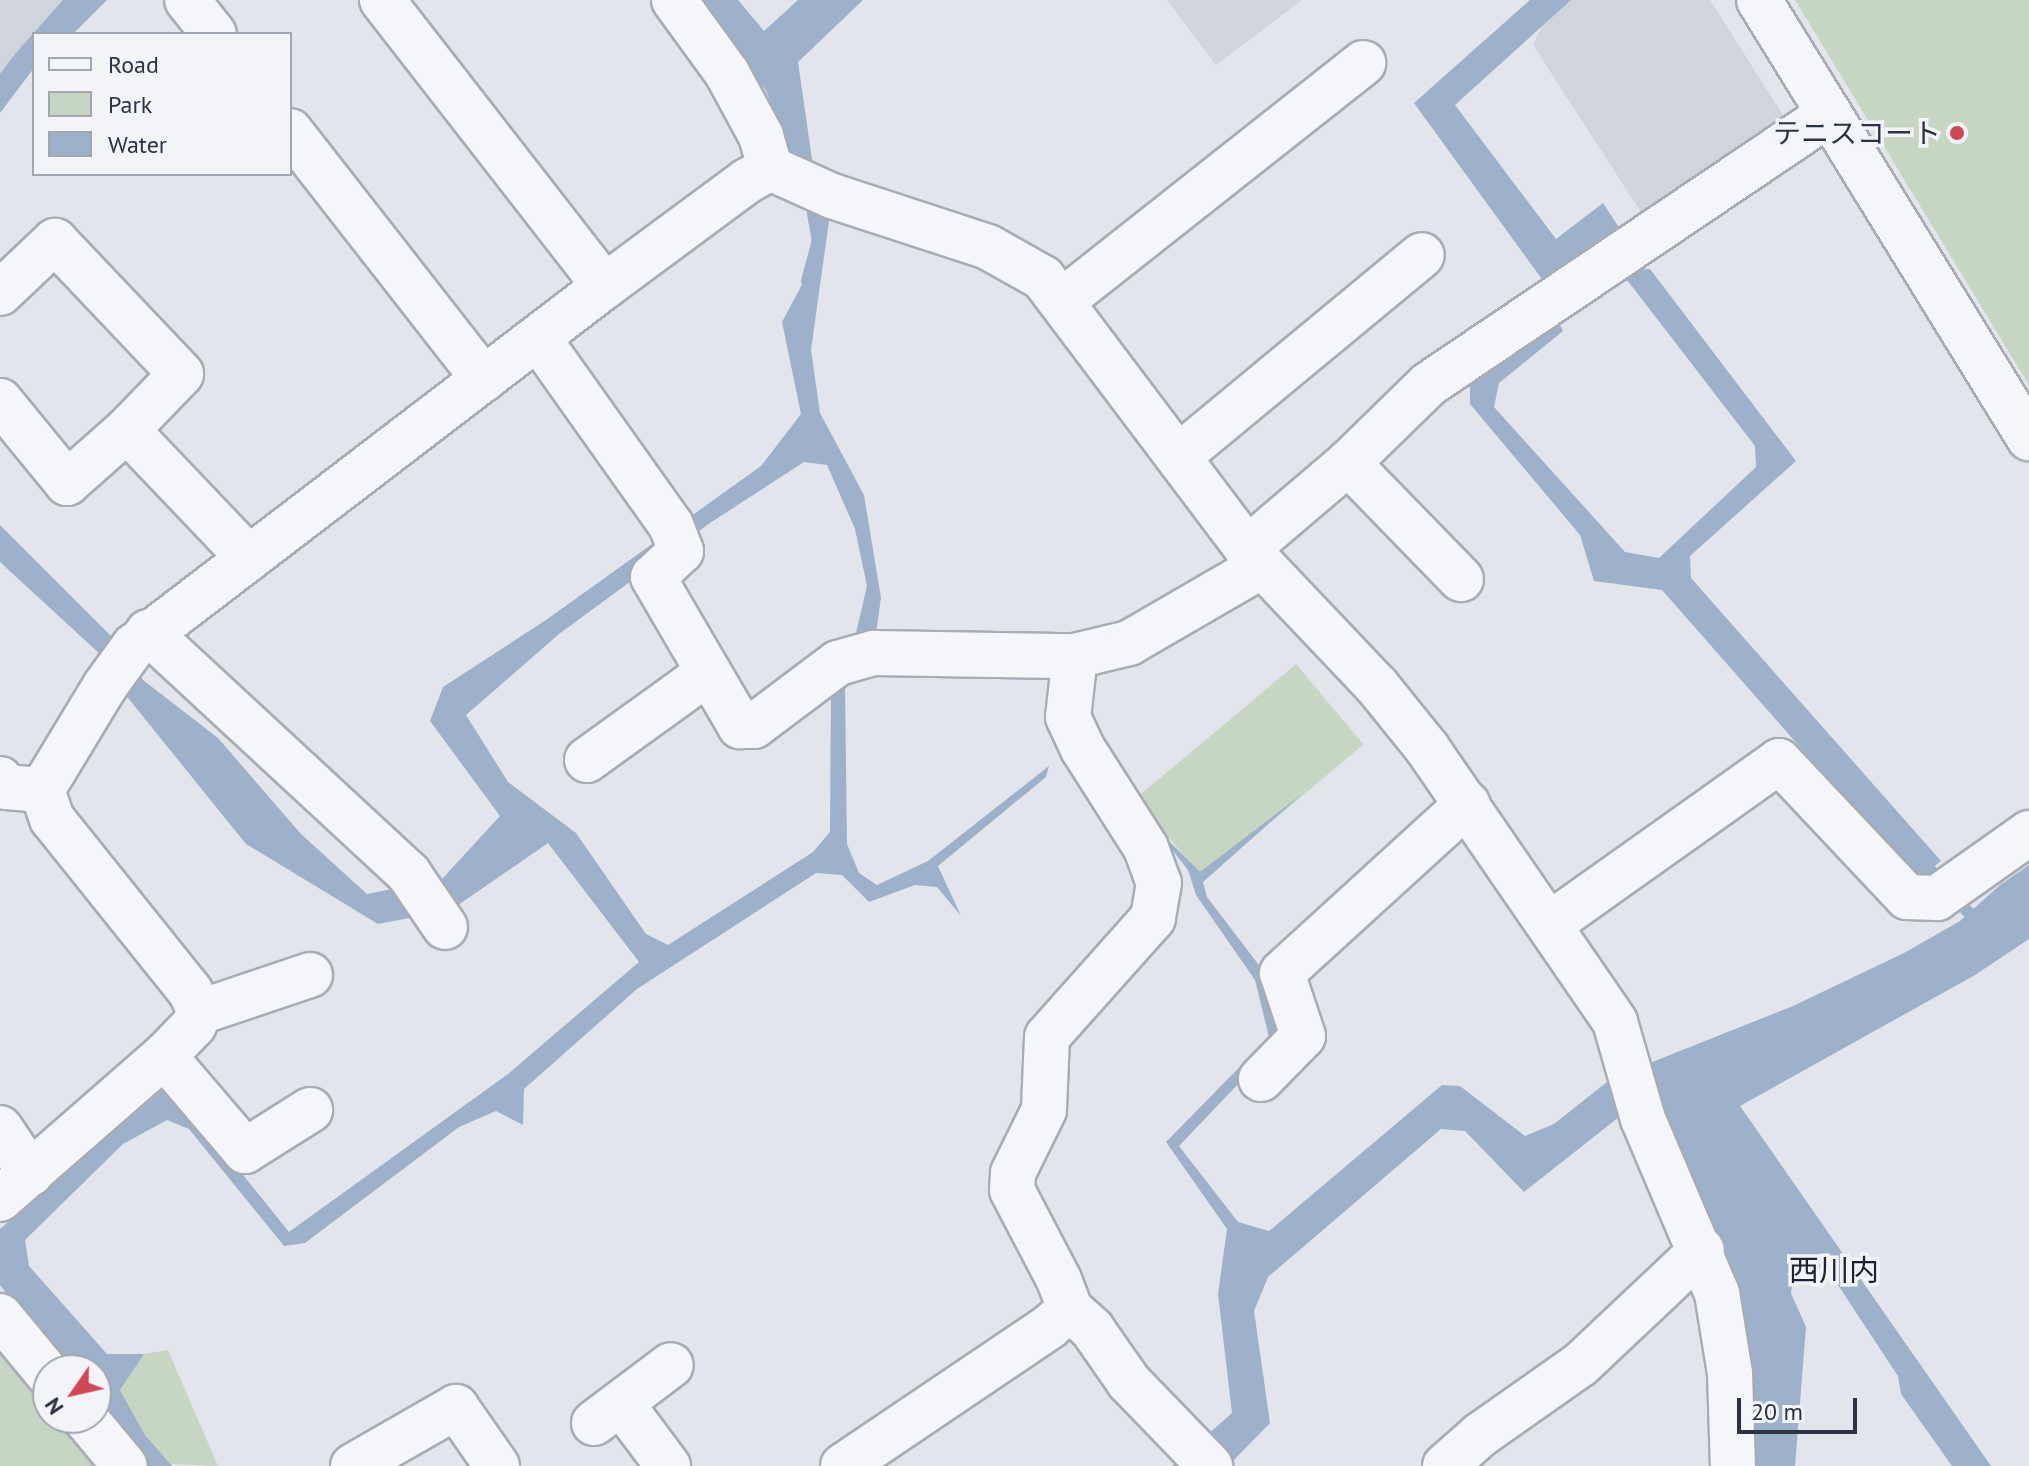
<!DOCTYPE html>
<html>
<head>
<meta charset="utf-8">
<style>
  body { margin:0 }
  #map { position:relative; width:2029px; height:1466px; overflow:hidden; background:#e2e5eb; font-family:"PT Sans","Noto Sans JP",sans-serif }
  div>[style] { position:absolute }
  .built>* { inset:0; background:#d0d4dd }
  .green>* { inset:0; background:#c7d5c3; transform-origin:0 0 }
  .water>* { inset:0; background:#9db1cb }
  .stream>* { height:12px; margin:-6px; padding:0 6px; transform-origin:6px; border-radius:6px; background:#9db1cb }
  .roads { filter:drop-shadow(2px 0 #a7acb5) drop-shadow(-2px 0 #a7acb5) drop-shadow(0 2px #a7acb5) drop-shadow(0 -2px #a7acb5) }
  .minor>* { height:44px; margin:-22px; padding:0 22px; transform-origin:22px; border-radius:22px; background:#f5f6f9 }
  .dots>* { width:22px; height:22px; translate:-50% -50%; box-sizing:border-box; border:4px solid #f2f4f8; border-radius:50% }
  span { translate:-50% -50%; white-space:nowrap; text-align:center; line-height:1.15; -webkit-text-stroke:7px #f2f4f8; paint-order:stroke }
  .poi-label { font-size:28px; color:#2a3243 }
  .right { translate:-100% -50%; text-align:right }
  .neighbourhood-label { font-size:30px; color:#1c2334 }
  .legend { position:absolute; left:32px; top:32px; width:260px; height:144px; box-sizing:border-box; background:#f2f4f8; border:2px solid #a2a6b0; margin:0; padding:10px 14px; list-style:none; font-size:24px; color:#2a3243 }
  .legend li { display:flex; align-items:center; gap:16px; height:40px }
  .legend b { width:40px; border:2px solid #a2a6b0 }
  .north { position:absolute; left:32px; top:1354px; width:80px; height:80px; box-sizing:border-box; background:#f2f4f8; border:2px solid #a2a6b0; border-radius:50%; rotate:236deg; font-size:22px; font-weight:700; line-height:32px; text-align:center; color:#2a3243 }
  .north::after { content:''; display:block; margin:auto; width:28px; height:36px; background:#d04855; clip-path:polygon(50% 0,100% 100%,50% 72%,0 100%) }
  .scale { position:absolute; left:1737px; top:1398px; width:120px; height:36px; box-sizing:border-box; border:4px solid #2a3243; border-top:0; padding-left:10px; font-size:24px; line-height:28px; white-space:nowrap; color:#2a3243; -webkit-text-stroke:6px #f2f4f8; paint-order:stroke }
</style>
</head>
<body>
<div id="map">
  <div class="built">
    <div style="clip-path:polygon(0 0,85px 0,34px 34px,0 96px)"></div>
    <div style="clip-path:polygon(1167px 0,1302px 0,1216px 65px)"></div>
    <div style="clip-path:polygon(1555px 0,1710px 0,1790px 126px,1648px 223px,1533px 45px)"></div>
  </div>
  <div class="green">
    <div style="clip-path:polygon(1795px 0,2029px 0,2029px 385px)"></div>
    <div style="left:1296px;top:664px;width:105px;height:209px;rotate:50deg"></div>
    <div style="clip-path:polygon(0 1335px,48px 1399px,48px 1418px,62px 1418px,98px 1466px,0 1466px)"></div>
    <div style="clip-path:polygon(168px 1350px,218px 1466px,170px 1464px,145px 1435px,120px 1390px,144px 1354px)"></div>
  </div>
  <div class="water">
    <div style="clip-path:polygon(63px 0,107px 0,73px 34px,34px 34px,34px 68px,0 113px,0 74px,15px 54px)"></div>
    <div style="clip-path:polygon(evenodd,700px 0,738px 0,764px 31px,798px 0,863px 0,798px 62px,814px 173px,830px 214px,811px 350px,820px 413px,864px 495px,881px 598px,876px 633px,845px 685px,847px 844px,859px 873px,877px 885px,928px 861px,1049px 766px,1046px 777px,938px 866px,961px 916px,937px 887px,915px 885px,869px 902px,842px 875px,816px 873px,637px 989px,524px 1089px,523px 1125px,496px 1111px,459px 1127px,305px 1243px,284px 1246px,189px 1129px,167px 1120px,123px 1144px,25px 1240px,29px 1266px,107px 1354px,144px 1354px,120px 1390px,145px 1435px,172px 1466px,147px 1466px,96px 1406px,96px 1370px,67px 1370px,0 1285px,0 1229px,170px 1084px,289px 1232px,508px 1074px,639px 962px,548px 843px,451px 910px,378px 924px,246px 844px,124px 693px,101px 655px,0 562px,0 525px,114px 639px,143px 680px,218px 738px,301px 834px,367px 894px,442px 879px,500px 816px,430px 721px,443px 687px,546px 620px,761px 466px,801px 414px,782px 322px,815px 260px,801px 179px,766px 91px,700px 0,804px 462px,827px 465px,855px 529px,867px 586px,856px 633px,831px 690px,830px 832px,813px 852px,668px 945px,646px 934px,576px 833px,508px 782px,466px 715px,559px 634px,710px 523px,804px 462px)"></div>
    <div style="clip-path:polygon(1530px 0,1571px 0,1455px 105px,1556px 239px,1603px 203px,1620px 229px,1544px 282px,1414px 103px)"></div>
    <div style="clip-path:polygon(1650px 269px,1796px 461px,1690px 556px,1691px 578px,1941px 861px,1917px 880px,1662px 590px,1594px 581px,1580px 535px,1470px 404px,1470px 381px,1557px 319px,1563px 331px,1499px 383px,1494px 407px,1625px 552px,1659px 558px,1756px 467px,1755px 446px,1624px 276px,1634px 270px)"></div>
    <div style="clip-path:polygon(1302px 794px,1203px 882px,1207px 897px,1271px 981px,1282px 1038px,1179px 1146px,1238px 1222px,1269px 1231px,1442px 1085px,1460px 1086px,1525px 1136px,1554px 1124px,1612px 1078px,1793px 1006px,1904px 953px,1960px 921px,2000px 885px,2029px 865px,2029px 939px,1975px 975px,1740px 1106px,1991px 1466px,1952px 1466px,1901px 1394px,1898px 1376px,1830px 1273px,1814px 1265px,1793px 1278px,1791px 1293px,1806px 1327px,1795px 1466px,1750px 1466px,1754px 1428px,1745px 1321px,1731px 1278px,1685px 1171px,1661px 1101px,1619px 1117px,1524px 1192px,1465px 1131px,1441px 1129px,1268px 1277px,1254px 1311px,1270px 1423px,1228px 1466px,1172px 1466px,1232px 1413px,1218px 1294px,1227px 1229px,1166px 1142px,1269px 1037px,1255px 980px,1196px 895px,1188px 870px,1151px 823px,1200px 872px)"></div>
  </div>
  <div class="stream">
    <div style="left:807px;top:281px;width:42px;rotate:-75deg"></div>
    <div style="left:1930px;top:870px;width:58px;rotate:47.8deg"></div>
  </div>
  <div class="roads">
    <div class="minor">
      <div style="left:187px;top:0;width:43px;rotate:51.5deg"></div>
      <div style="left:382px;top:0;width:363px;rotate:52.1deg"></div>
      <div style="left:674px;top:0;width:90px;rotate:54deg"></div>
      <div style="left:727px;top:73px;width:72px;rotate:61.6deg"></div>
      <div style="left:761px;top:136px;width:33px;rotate:74deg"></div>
      <div style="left:770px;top:168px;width:68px;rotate:24.3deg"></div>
      <div style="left:832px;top:196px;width:164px;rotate:18.1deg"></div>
      <div style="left:988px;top:247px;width:63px;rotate:29.4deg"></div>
      <div style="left:1043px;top:278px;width:339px;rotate:53deg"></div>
      <div style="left:1247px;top:549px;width:189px;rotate:46.5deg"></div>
      <div style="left:1377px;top:686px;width:80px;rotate:51.1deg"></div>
      <div style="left:1427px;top:748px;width:332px;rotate:55.5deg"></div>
      <div style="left:1615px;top:1022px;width:101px;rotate:73.9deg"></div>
      <div style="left:1643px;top:1119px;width:189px;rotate:67deg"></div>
      <div style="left:1717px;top:1293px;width:81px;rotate:80.8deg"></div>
      <div style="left:1730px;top:1373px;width:93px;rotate:88.2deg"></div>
      <div style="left:1759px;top:0;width:515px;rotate:58.35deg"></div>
      <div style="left:290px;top:131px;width:315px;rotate:52deg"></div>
      <div style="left:0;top:293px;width:76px;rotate:-43.4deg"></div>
      <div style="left:55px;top:241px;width:183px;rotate:46.5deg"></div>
      <div style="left:181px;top:374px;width:78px;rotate:134deg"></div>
      <div style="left:127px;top:430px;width:177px;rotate:46.4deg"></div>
      <div style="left:1062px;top:301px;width:384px;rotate:-38.3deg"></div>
      <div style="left:538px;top:338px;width:229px;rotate:54.6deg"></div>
      <div style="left:671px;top:525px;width:28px;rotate:69deg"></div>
      <div style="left:681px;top:551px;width:38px;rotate:137deg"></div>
      <div style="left:653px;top:577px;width:173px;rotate:59.7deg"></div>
      <div style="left:740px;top:726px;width:14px"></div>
      <div style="left:754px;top:726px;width:105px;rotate:-36.9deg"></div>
      <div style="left:838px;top:663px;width:37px;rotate:-16deg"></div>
      <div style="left:874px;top:653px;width:201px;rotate:0.9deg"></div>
      <div style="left:1075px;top:656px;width:56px;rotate:-13.5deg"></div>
      <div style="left:1129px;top:643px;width:154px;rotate:-30.1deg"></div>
      <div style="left:0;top:401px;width:106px;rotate:50.7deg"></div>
      <div style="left:67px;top:483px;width:80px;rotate:-41.5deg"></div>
      <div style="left:1179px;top:456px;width:315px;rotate:-39.6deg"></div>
      <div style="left:1348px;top:463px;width:162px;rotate:45.8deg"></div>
      <div style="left:1247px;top:549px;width:133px;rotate:-40.4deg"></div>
      <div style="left:1348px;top:463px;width:113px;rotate:-44.3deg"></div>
      <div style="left:1429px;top:384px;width:483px;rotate:-34deg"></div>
      <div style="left:148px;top:632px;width:356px;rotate:42.8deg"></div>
      <div style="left:409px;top:874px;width:64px;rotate:55.8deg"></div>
      <div style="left:1075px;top:656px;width:61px;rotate:96.5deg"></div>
      <div style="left:1068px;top:717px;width:35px;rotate:65deg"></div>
      <div style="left:1083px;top:749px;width:117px;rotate:57.5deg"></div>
      <div style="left:1146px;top:848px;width:37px;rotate:70deg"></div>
      <div style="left:1159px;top:883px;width:36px;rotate:100deg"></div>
      <div style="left:1153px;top:918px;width:159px;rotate:131.7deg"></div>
      <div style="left:1047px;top:1037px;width:73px;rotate:92.4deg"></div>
      <div style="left:1044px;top:1110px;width:70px;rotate:116.2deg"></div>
      <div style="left:1013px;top:1173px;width:17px;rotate:93deg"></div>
      <div style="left:1012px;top:1190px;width:102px;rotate:62.4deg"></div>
      <div style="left:1059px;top:1280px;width:31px;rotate:69deg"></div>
      <div style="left:1070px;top:1309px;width:30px;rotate:42deg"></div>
      <div style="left:1092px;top:1329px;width:65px;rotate:55.1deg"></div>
      <div style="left:1129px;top:1382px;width:117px;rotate:46deg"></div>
      <div style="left:587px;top:760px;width:150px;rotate:-35.8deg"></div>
      <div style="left:0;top:779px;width:10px;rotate:53deg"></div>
      <div style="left:6px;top:787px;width:36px;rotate:5deg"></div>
      <div style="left:1550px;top:924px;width:281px;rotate:-35.4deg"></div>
      <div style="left:1779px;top:761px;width:187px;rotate:46.7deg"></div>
      <div style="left:1907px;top:897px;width:30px;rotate:2deg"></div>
      <div style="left:1937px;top:898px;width:113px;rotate:-35.2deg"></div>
      <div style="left:200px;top:1012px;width:116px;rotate:-18.6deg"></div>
      <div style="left:164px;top:1056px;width:125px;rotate:49.5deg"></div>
      <div style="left:245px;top:1151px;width:77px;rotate:-32.2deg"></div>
      <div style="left:1261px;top:1079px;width:60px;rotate:-45.7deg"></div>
      <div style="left:1303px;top:1036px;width:66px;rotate:-108.4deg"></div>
      <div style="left:1282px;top:973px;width:251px;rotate:-42.4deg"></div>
      <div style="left:0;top:1128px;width:55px;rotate:56deg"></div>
      <div style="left:0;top:1199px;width:218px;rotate:-41.1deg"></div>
      <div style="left:164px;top:1056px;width:43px;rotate:-45.9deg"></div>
      <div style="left:194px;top:1025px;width:14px;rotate:-65deg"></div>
      <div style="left:200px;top:1012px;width:23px;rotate:-115deg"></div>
      <div style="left:190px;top:991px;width:221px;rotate:-128.7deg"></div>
      <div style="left:52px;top:819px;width:31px;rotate:-109deg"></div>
      <div style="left:42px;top:790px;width:122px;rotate:-58.8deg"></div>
      <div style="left:105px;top:686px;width:49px;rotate:-54.1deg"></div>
      <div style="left:134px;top:646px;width:593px;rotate:-37.39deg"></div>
      <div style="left:605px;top:286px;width:177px;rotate:-36.5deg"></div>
      <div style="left:747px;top:181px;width:26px;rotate:-29deg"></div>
      <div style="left:0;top:1316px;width:75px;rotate:50.4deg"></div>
      <div style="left:621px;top:1403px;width:79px;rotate:53.3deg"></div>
      <div style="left:85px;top:1418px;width:62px;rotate:50.2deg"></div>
      <div style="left:594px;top:1423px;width:96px;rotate:-37deg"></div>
      <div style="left:353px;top:1466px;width:119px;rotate:-29.8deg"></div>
      <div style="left:456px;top:1407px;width:72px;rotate:55.2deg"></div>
      <div style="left:843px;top:1466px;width:249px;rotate:-34deg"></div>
      <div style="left:1049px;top:1327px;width:28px;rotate:-41deg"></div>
      <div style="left:1445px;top:1466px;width:47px;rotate:-41.5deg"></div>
      <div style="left:1480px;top:1435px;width:123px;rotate:-35.1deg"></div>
      <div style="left:1581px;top:1364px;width:166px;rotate:-43.3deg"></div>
    </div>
  </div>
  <div class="dots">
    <div style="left:1957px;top:133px;background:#d04855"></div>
  </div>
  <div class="poi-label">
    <span class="right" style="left:1941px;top:133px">テニスコート</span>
  </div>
  <div class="neighbourhood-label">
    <span style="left:1834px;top:1270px">西川内</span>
  </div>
  <ul class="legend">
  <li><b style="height:10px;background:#f5f6f9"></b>Road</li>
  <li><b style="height:22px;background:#c7d5c3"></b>Park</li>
  <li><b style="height:22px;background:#9db1cb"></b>Water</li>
  </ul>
  <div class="north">N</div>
  <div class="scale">20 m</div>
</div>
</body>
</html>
